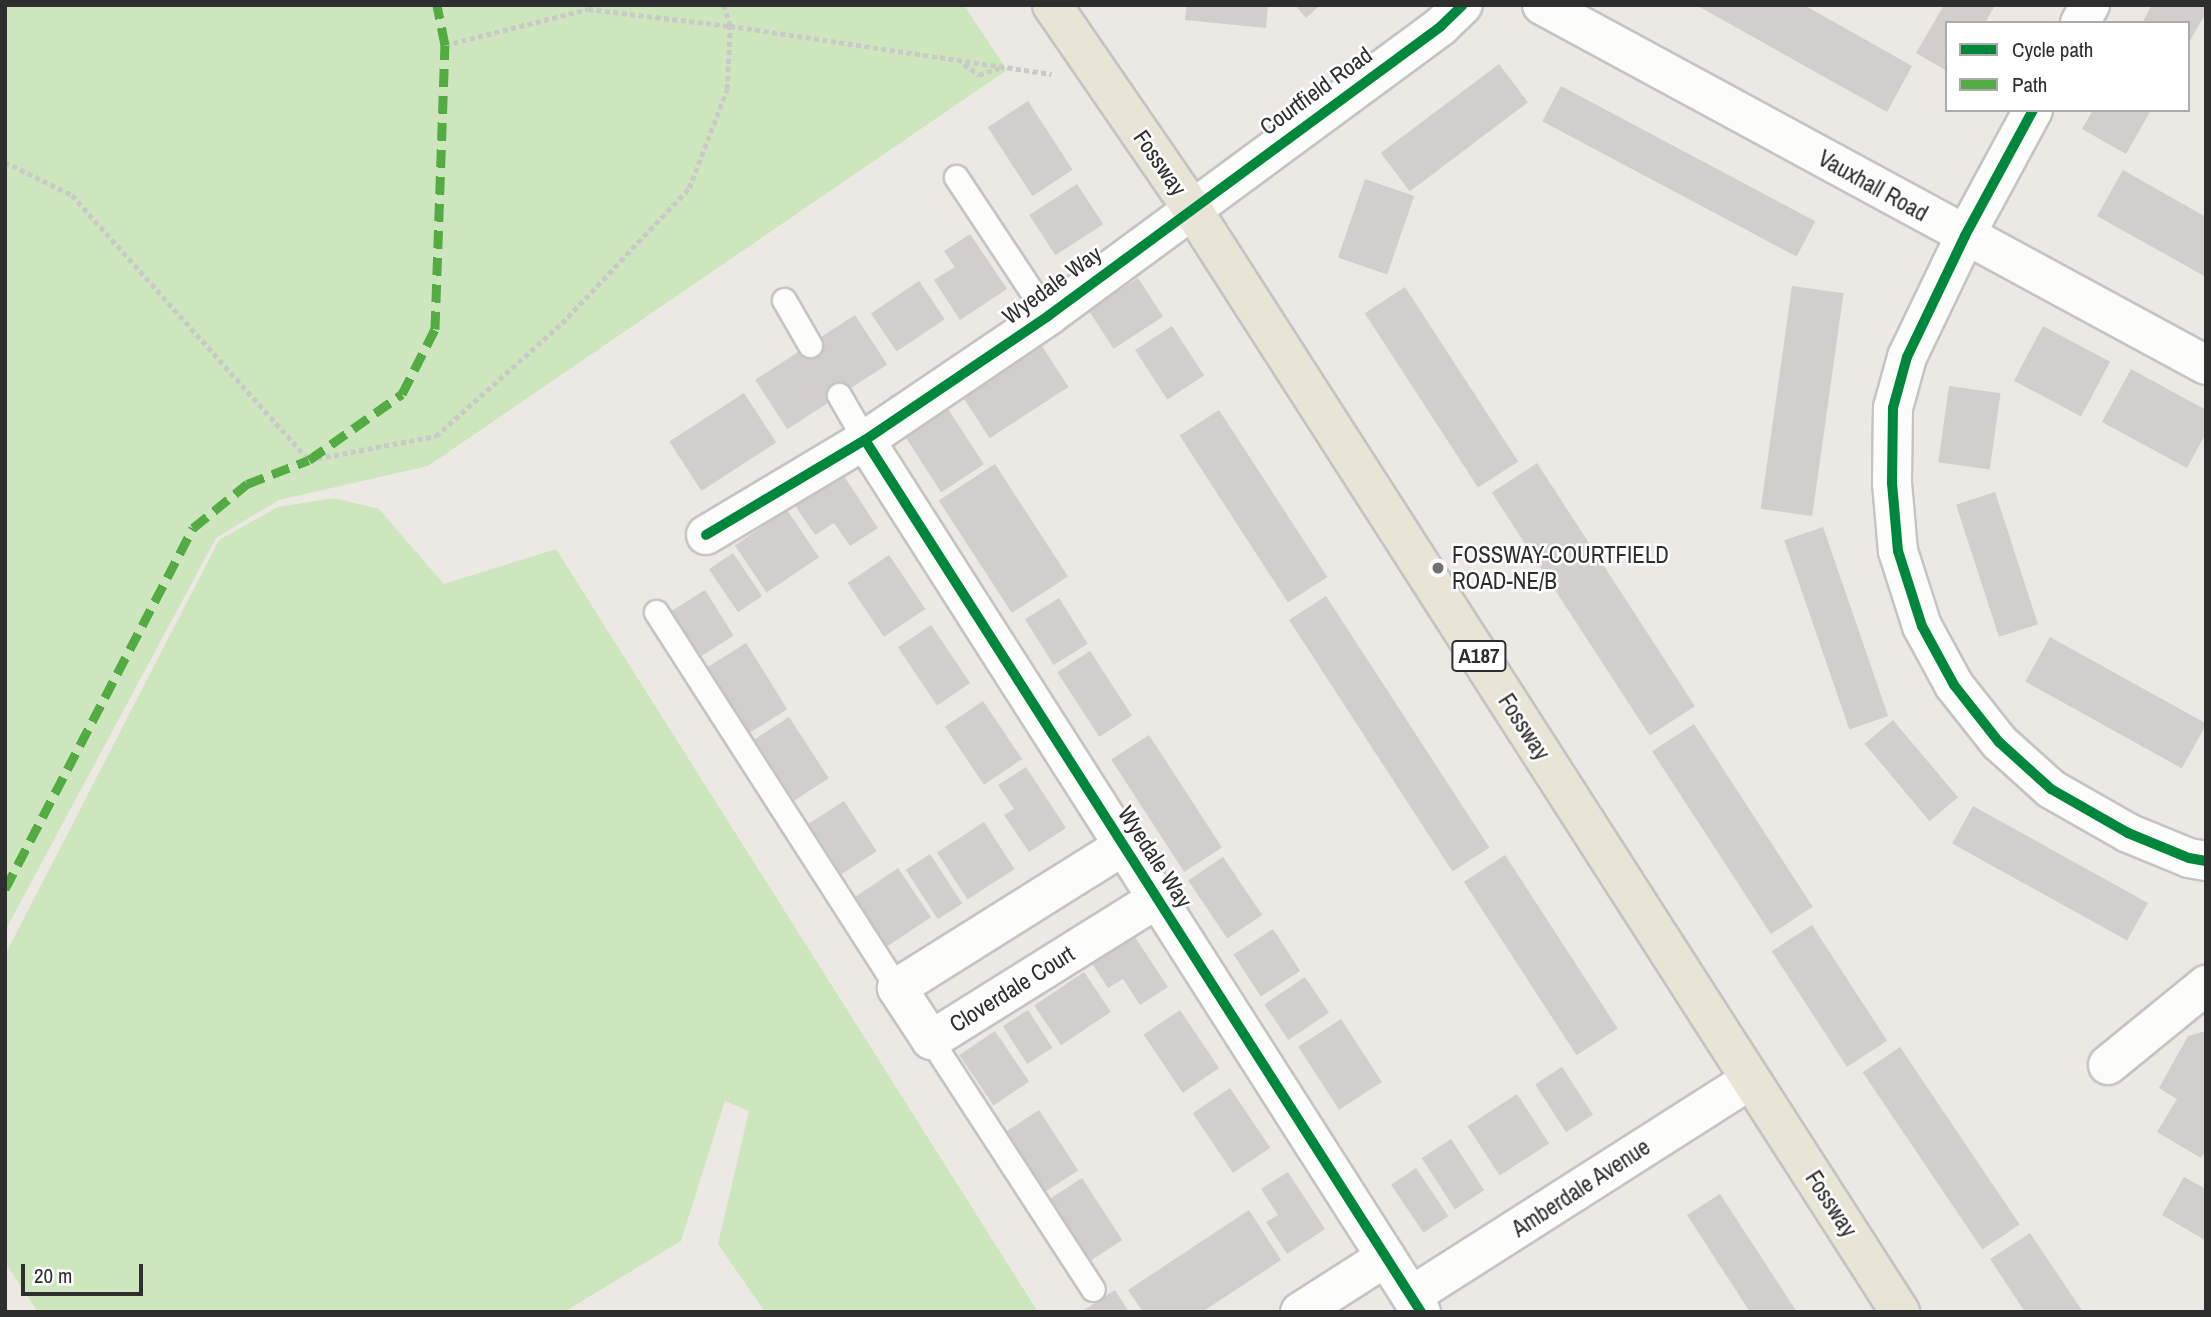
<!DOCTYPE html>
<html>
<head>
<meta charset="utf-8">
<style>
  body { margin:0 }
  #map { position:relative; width:2211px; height:1317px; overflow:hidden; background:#ece8e4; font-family:"Archivo Narrow",sans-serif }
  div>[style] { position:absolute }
  .green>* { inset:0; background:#cee6be }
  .building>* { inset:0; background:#d1cecb; transform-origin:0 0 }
  .path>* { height:4.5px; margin-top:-2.25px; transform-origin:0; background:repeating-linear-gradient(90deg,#c9c9c8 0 5px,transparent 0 8.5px) }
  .roads { filter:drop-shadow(2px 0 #c5c4c5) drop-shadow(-2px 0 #c5c4c5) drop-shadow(0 2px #c5c4c5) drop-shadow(0 -2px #c5c4c5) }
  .lane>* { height:23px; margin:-11.5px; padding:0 11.5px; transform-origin:11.5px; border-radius:11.5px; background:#fcfcfb }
  .street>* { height:38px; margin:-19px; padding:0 19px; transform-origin:19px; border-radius:19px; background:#fcfcfb }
  .primary>* { height:38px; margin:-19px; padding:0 19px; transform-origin:19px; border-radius:19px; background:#e8e4d6 }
  .quiet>* { height:9px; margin-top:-4.5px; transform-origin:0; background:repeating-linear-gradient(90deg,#54ab44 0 18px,transparent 0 27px) }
  .cycleway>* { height:10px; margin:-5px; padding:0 5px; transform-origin:5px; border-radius:5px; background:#00873e }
  .dots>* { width:19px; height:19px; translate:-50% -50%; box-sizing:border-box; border:4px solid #fff; border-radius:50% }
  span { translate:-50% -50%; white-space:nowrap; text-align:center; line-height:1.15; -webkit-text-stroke:5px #fff; paint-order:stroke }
  .shield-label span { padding:2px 5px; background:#fff; border:2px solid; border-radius:5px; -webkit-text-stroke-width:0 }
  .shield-label { font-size:21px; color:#2e2e2e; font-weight:700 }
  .street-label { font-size:23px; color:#2e2e2e }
  .poi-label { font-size:23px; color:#2e2e2e }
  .left { translate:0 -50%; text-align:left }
  .frame { position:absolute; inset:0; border:7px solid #2e2e2e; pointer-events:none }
  .legend { position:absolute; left:1945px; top:21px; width:245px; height:91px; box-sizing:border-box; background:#fff; border:2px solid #ababab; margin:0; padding:9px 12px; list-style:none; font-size:21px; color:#2e2e2e }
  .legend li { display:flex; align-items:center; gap:14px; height:35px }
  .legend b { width:35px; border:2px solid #ababab }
  .scale { position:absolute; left:21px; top:1264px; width:122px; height:32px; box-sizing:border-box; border:4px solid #2e2e2e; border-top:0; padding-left:9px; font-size:21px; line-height:24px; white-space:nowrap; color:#2e2e2e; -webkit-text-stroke:5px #fff; paint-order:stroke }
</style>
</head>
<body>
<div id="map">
  <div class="green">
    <div style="clip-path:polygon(5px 5px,964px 5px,1007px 70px,428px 466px,279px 500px,216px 538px,5px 931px)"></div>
    <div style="clip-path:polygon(334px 498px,379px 509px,444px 584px,556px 549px,1038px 1312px,765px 1312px,718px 1244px,749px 1111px,725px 1101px,681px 1241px,564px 1312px,38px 1312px,5px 1262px,5px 955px,219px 540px,278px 507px)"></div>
  </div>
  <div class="building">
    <div style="clip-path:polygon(1187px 5px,1268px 5px,1266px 28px,1185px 20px)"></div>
    <div style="clip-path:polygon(1295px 5px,1320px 5px,1306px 18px)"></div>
    <div style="clip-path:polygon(1696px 5px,1804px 5px,1912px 66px,1887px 112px)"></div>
    <div style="clip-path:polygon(1944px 5px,1995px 5px,1985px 23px,1947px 23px,1947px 71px,1916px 53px)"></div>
    <div style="clip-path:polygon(2152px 5px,2206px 5px,2206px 13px,2188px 44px,2188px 23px,2142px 23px)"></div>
    <div style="left:1499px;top:64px;width:48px;height:148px;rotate:53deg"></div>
    <div style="left:1561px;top:86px;width:288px;height:40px;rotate:28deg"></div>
    <div style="left:1028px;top:101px;width:82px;height:48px;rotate:57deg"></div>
    <div style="clip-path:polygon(2093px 110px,2151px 110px,2126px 154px,2082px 129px)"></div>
    <div style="clip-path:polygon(2123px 170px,2206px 217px,2206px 277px,2097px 216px)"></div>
    <div style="left:1365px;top:179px;width:52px;height:83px;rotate:19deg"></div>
    <div style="left:1077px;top:184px;width:48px;height:57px;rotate:57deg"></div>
    <div style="clip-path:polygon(970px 234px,1007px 289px,960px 320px,934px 280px,955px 267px,944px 251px)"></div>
    <div style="left:1138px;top:278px;width:46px;height:59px;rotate:57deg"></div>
    <div style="left:919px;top:281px;width:46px;height:58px;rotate:56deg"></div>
    <div style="left:1792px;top:286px;width:52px;height:225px;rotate:8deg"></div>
    <div style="left:1405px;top:287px;width:208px;height:48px;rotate:57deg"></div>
    <div style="left:855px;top:315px;width:59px;height:119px;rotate:57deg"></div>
    <div style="left:1172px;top:326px;width:59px;height:44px;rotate:57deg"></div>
    <div style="left:2043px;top:326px;width:76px;height:62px;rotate:28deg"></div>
    <div style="left:1038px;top:340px;width:56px;height:94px;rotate:57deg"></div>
    <div style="clip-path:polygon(2131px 369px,2206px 410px,2206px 433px,2187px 468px,2102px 422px)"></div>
    <div style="left:1949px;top:386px;width:52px;height:77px;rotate:8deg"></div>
    <div style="left:744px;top:393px;width:59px;height:89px;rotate:57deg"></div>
    <div style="left:948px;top:409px;width:66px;height:51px;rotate:57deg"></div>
    <div style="left:1219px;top:410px;width:199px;height:47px;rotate:57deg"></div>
    <div style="left:1537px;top:463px;width:290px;height:54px;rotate:57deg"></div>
    <div style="left:995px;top:464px;width:134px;height:67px;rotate:57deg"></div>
    <div style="clip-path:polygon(842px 473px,878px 528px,850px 546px,834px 523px,815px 535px,794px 504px)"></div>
    <div style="left:1995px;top:492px;width:139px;height:41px;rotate:72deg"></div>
    <div style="left:787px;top:510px;width:57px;height:63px;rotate:56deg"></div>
    <div style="left:1823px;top:527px;width:200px;height:41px;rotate:71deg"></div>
    <div style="left:733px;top:553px;width:52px;height:29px;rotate:56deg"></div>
    <div style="left:889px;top:555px;width:65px;height:50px;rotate:56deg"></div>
    <div style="left:705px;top:590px;width:54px;height:44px;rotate:58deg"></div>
    <div style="left:1326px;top:596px;width:300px;height:44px;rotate:57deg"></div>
    <div style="left:1059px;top:598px;width:54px;height:40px;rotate:58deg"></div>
    <div style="left:931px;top:625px;width:70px;height:40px;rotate:56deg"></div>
    <div style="left:2050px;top:637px;width:179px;height:51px;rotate:29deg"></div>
    <div style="left:746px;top:643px;width:78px;height:47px;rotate:58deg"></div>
    <div style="left:1090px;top:651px;width:77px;height:39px;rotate:57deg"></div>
    <div style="left:983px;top:701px;width:70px;height:46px;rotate:56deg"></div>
    <div style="left:789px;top:717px;width:73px;height:41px;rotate:57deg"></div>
    <div style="left:1893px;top:720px;width:101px;height:37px;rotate:50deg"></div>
    <div style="left:1694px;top:724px;width:218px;height:50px;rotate:57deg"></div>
    <div style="left:1149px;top:735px;width:134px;height:45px;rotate:57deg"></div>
    <div style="clip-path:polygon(1026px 767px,1066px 828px,1029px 852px,1004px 815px,1014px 809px,998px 785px)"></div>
    <div style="left:844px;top:801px;width:60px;height:42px;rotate:57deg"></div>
    <div style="left:1973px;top:806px;width:200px;height:43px;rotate:29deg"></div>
    <div style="left:984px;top:822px;width:56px;height:56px;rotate:57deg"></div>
    <div style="left:930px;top:854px;width:59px;height:29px;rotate:57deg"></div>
    <div style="left:1505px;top:855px;width:207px;height:49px;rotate:57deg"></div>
    <div style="left:1223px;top:857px;width:70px;height:42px;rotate:56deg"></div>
    <div style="left:898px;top:868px;width:59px;height:53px;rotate:56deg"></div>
    <div style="left:1812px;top:925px;width:138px;height:48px;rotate:57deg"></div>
    <div style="left:1273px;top:929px;width:50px;height:47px;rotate:57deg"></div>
    <div style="clip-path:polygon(1133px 934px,1168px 987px,1140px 1005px,1123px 979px,1108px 988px,1091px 962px)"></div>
    <div style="left:1084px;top:972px;width:48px;height:60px;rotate:56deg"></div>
    <div style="left:1305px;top:977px;width:43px;height:49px;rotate:56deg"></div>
    <div style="left:1028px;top:1010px;width:45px;height:30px;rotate:57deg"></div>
    <div style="left:1180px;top:1010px;width:70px;height:44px;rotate:56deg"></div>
    <div style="left:1341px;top:1019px;width:75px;height:51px;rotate:57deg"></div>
    <div style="left:995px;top:1031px;width:61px;height:43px;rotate:56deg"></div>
    <div style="clip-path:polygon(2206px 1031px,2206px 1151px,2201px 1158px,2157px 1132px,2177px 1099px,2159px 1088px,2188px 1036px)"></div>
    <div style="left:1900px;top:1047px;width:214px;height:45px;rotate:56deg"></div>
    <div style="left:1562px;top:1067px;width:57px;height:32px;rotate:57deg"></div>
    <div style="left:1230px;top:1088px;width:72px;height:45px;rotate:56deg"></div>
    <div style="left:1517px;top:1094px;width:59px;height:59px;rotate:57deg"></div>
    <div style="left:1039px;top:1110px;width:72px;height:43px;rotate:57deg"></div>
    <div style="left:1451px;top:1139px;width:61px;height:35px;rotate:57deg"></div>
    <div style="left:1416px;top:1168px;width:58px;height:30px;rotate:56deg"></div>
    <div style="clip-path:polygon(1288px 1172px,1325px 1229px,1287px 1254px,1266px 1222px,1278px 1215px,1261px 1189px)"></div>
    <div style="clip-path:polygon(2184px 1177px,2206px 1189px,2205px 1240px,2162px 1215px)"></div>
    <div style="left:1082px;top:1178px;width:74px;height:42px;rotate:57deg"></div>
    <div style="clip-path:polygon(1720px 1194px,1797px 1312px,1750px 1312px,1687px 1215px)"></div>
    <div style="clip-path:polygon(1249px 1210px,1281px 1260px,1202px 1312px,1143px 1312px,1128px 1290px)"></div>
    <div style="clip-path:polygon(2030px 1233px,2083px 1312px,2025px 1312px,1990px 1259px)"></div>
    <div style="clip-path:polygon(1115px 1290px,1129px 1312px,1081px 1312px)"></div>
  </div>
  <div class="path">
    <div style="left:445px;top:45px;width:147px;rotate:-14.1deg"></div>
    <div style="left:588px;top:9px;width:143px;rotate:6.8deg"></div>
    <div style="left:730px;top:26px;width:325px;rotate:8.5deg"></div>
    <div style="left:964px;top:64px;width:19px;rotate:36deg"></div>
    <div style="left:979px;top:75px;width:21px;rotate:-19deg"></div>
    <div style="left:5px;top:162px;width:75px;rotate:26.2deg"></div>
    <div style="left:72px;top:195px;width:356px;rotate:48.2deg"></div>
    <div style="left:309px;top:460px;width:129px;rotate:-10.7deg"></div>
    <div style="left:436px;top:436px;width:169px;rotate:-41.9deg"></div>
    <div style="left:562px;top:323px;width:185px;rotate:-46.7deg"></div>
    <div style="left:689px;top:188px;width:106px;rotate:-69deg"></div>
    <div style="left:727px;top:89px;width:63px;rotate:-87.3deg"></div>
    <div style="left:730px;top:26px;width:22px;rotate:-108deg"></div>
  </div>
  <div class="roads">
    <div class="lane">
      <div style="left:956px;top:177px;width:167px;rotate:56.5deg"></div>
      <div style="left:784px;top:300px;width:52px;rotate:60deg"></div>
      <div style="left:839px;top:395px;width:52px;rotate:60deg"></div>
      <div style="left:656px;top:612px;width:447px;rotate:57.3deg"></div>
      <div style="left:931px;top:1040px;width:297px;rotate:57deg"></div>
    </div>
    <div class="street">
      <div style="left:1542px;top:5px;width:755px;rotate:28.47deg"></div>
      <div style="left:2080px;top:23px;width:21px;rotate:-61deg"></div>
      <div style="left:2033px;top:110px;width:143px;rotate:118.4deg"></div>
      <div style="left:1965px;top:236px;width:134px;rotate:115.6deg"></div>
      <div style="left:1907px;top:357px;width:53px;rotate:105.4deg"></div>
      <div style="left:1893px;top:408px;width:75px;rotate:90.8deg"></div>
      <div style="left:1892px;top:483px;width:68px;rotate:85deg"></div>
      <div style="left:1898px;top:551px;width:79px;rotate:72.3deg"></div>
      <div style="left:1922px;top:626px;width:67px;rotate:61.5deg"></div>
      <div style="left:1954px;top:685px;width:73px;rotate:51.7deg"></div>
      <div style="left:1999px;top:742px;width:70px;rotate:42.1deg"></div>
      <div style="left:2051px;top:789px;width:89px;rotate:29.7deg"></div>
      <div style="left:2128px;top:833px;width:66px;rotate:22.3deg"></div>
      <div style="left:2189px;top:858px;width:17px;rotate:10deg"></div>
      <div style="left:865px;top:440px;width:1034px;rotate:57.48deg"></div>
      <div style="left:706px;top:535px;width:185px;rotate:-30.9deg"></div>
      <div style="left:865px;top:440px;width:221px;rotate:-34.1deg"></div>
      <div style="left:1048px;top:316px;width:488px;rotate:-36.4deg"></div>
      <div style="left:1441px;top:26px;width:30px;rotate:-44deg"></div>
      <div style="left:1123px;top:846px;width:267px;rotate:147.9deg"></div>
      <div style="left:897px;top:988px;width:62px;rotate:56.8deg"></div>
      <div style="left:931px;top:1040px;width:266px;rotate:-32deg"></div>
      <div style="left:2108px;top:1065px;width:127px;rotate:-39.2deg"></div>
      <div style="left:1411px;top:1296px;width:402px;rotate:-32.5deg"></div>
      <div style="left:1300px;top:1312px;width:102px;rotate:-32.6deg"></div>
    </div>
    <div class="primary">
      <div style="left:1052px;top:5px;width:247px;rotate:55.5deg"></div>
      <div style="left:1192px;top:209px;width:1311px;rotate:57.3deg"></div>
    </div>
  </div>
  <div class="quiet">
    <div style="left:5px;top:889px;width:407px;rotate:-62.5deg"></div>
    <div style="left:193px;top:528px;width:70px;rotate:-39.2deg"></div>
    <div style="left:247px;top:484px;width:66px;rotate:-21.2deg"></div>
    <div style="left:309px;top:460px;width:114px;rotate:-35.4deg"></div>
    <div style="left:402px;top:394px;width:73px;rotate:-63.1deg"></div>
    <div style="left:435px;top:329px;width:284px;rotate:-88deg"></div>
    <div style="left:445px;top:45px;width:41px;rotate:-101.3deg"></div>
  </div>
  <div class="cycleway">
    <div style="left:2033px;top:110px;width:143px;rotate:118.4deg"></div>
    <div style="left:1965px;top:236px;width:134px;rotate:115.6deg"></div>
    <div style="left:1907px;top:357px;width:53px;rotate:105.4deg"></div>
    <div style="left:1893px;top:408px;width:75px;rotate:90.8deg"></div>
    <div style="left:1892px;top:483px;width:68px;rotate:85deg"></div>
    <div style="left:1898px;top:551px;width:79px;rotate:72.3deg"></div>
    <div style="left:1922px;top:626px;width:67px;rotate:61.5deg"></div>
    <div style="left:1954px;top:685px;width:73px;rotate:51.7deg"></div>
    <div style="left:1999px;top:742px;width:70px;rotate:42.1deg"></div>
    <div style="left:2051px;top:789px;width:89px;rotate:29.7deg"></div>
    <div style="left:2128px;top:833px;width:66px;rotate:22.3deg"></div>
    <div style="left:2189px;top:858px;width:17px;rotate:10deg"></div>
    <div style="left:865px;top:440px;width:1034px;rotate:57.48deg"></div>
    <div style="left:706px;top:535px;width:185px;rotate:-30.9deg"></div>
    <div style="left:865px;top:440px;width:221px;rotate:-34.1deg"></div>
    <div style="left:1048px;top:316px;width:488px;rotate:-36.4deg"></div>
    <div style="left:1441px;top:26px;width:30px;rotate:-44deg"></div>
  </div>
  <div class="dots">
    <div style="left:1438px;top:568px;background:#706f6e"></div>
  </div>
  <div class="shield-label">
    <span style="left:1479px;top:656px">A187</span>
  </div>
  <div class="street-label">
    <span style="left:1316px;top:91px;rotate:-36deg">Courtfield Road</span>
    <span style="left:1160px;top:163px;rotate:55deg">Fossway</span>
    <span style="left:1873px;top:186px;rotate:29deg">Vauxhall Road</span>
    <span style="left:1052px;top:285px;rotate:-36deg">Wyedale Way</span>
    <span style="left:1524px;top:727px;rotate:57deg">Fossway</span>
    <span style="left:1155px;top:857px;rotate:57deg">Wyedale Way</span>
    <span style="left:1012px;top:989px;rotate:-32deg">Cloverdale Court</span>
    <span style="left:1581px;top:1188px;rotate:-33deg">Amberdale Avenue</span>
    <span style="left:1831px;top:1204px;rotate:57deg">Fossway</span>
  </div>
  <div class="poi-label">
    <span class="left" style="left:1452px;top:568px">FOSSWAY-COURTFIELD<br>ROAD-NE/B</span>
  </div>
  <div class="frame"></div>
  <ul class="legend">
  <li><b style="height:9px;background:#00873e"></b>Cycle path</li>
  <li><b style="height:9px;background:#54ab44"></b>Path</li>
  </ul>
  <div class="scale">20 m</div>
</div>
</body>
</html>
